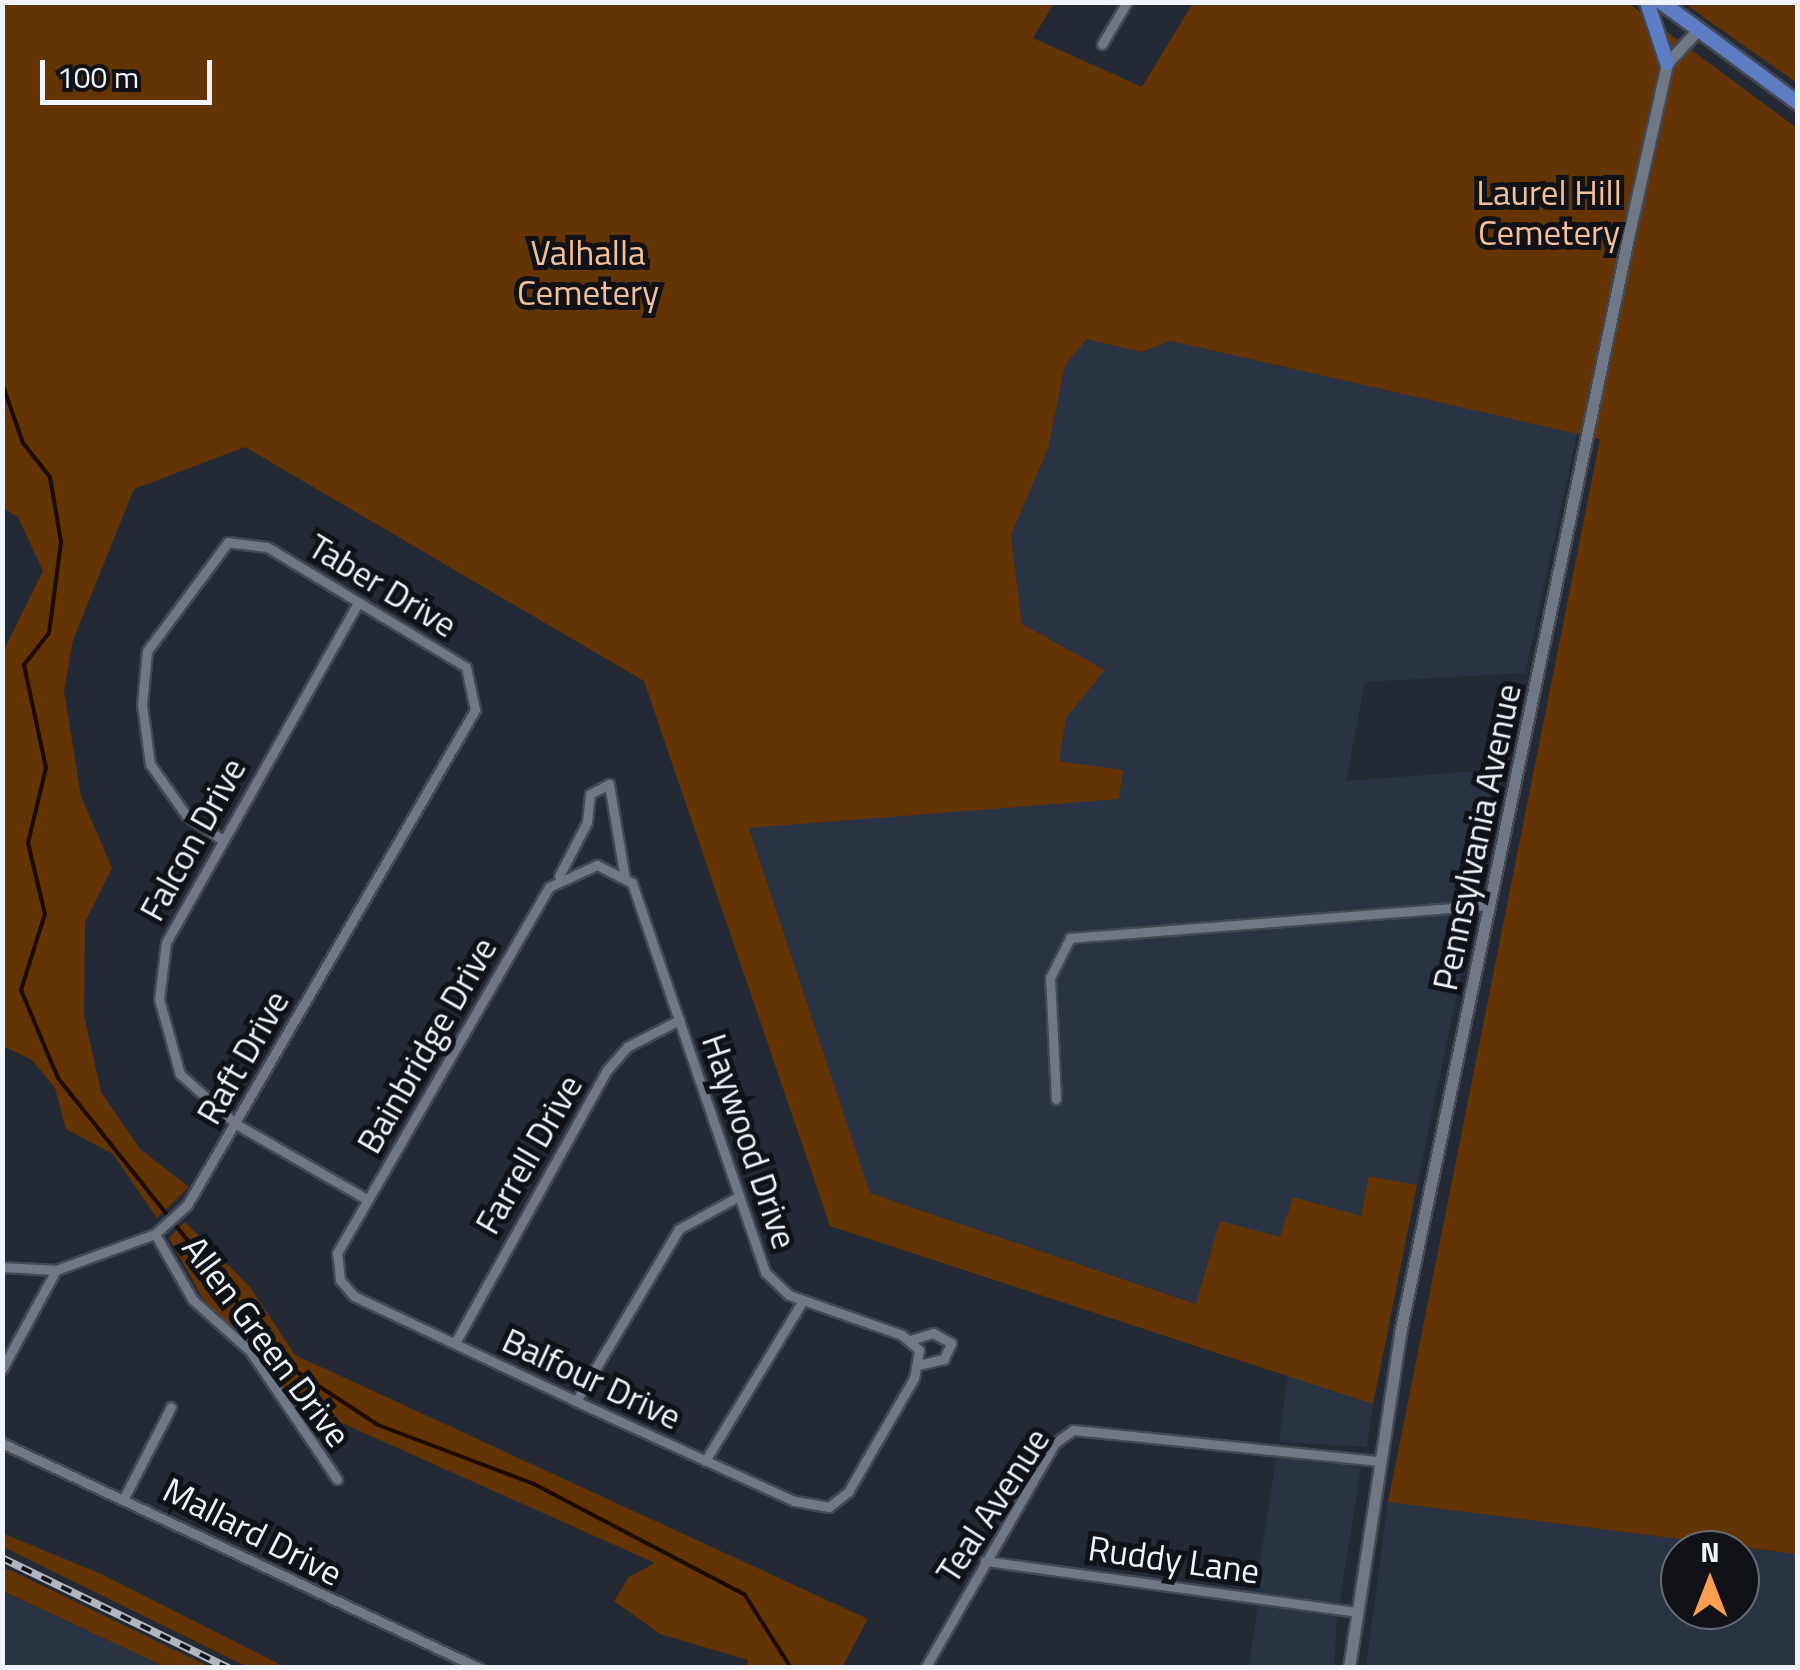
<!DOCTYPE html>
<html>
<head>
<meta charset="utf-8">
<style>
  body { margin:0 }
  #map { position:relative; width:1800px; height:1670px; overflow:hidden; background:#242a35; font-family:"Titillium Web",sans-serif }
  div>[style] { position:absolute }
  .built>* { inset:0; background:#2a3344; transform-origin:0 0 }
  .green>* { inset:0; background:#643404 }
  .stream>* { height:4px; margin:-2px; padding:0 2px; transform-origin:2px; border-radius:2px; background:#1d0a00 }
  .roads { filter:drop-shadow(2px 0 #434853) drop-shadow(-2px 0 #434853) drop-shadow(0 2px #434853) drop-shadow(0 -2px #434853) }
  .minor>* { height:9px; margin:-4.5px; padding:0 4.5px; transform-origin:4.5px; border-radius:4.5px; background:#707785 }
  .tertiary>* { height:11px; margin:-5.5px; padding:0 5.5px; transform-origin:5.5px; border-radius:5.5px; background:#707785 }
  .primary>* { height:14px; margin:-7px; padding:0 7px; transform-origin:7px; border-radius:7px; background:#5d7ec4 }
  .rail>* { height:8px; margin-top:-4px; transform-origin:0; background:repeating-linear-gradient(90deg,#101218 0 11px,#b0b5be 0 22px); box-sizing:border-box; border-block:2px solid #b0b5be }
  span { translate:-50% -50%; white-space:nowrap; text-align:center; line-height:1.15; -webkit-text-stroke:10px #101218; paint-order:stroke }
  .park-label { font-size:35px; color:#f6c098 }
  .street-label { font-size:35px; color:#f0f4fc }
  .frame { position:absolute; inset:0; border:5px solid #f0f4fc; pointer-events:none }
  .north { position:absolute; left:1660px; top:1530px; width:100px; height:100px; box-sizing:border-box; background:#101218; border:2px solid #6a6c73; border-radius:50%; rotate:0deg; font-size:28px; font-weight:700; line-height:40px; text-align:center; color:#f0f4fc }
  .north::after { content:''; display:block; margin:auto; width:35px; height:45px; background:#fb9e51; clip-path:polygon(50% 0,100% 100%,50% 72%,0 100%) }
  .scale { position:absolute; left:40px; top:60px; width:172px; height:45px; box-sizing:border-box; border:5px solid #f0f4fc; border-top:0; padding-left:12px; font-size:30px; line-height:35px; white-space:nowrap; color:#f0f4fc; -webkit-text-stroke:8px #101218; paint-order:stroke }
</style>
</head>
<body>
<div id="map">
  <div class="built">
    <div style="clip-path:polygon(1087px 338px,1141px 352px,1171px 341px,1577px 433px,1525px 673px,1365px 682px,1346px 781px,1504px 769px,1417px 1185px,1370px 1176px,1361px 1216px,1281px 1237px,1197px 1304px,870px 1193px,749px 827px,1119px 798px,1123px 770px,1058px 761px,1066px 718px,1104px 670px,1022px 624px,1011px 535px,1048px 449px,1065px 365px)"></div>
    <div style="clip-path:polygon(1288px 1374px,1373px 1404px,1367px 1447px,1279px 1442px)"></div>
    <div style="left:1277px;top:1454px;width:85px;height:139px;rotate:9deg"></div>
    <div style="clip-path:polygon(evenodd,1388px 1502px,1797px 1554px,1797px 1667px,1366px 1668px,1388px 1502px,1680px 1550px,1740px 1550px,1740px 1610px,1680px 1610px,1680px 1550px)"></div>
    <div style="clip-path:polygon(2px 1591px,6px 1593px,165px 1667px,3px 1667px)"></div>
    <div style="clip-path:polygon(1258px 1604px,1337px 1617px,1334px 1667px,1249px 1667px)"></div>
  </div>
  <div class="green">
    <div style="clip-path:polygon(3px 3px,1054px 3px,1033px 38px,1142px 87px,1193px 3px,1628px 3px,1797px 128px,1797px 1554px,1388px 1502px,1600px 439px,1171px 341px,1141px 352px,1087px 339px,1065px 365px,1048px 449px,1011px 535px,1022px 624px,1105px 670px,1066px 718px,1059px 761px,1123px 770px,1119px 799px,749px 828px,870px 1193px,1196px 1304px,1220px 1221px,1280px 1237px,1293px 1197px,1361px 1216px,1369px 1176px,1417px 1185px,1373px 1404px,830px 1226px,644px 681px,245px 447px,134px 489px,73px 640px,64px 691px,81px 796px,112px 868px,85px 922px,84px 1015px,101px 1092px,140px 1149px,189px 1187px,157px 1218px,113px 1154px,66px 1129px,55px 1088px,32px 1060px,3px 1046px,3px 652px,43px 571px,18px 517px,3px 508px)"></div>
    <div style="clip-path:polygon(1685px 3px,1797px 3px,1797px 83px,1695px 11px)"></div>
    <div style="clip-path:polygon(185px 1222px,250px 1287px,295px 1355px,868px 1619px,842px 1667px,747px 1667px,748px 1660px,660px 1634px,614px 1601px,629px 1577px,655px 1563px,295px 1402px,202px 1297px,169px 1238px)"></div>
    <div style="clip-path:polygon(2px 1533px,101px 1574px,285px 1667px,248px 1667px,3px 1547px)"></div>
    <div style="clip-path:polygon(2px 1567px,20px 1575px,210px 1667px,165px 1667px,3px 1591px)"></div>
  </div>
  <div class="stream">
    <div style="left:2px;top:383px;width:64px;rotate:70.7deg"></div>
    <div style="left:23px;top:443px;width:43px;rotate:51.5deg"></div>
    <div style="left:50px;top:477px;width:66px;rotate:80.4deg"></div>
    <div style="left:61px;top:542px;width:92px;rotate:97.5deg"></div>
    <div style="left:49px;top:633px;width:41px;rotate:128deg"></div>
    <div style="left:24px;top:665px;width:105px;rotate:77.9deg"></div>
    <div style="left:46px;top:768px;width:77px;rotate:103.5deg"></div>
    <div style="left:28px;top:843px;width:73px;rotate:76.5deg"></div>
    <div style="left:45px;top:914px;width:80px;rotate:107.5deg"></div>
    <div style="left:21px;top:990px;width:95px;rotate:67.2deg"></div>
    <div style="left:58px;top:1078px;width:369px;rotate:51.4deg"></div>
    <div style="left:288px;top:1366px;width:108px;rotate:33.2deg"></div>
    <div style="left:378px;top:1425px;width:167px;rotate:20.7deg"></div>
    <div style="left:534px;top:1484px;width:238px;rotate:27.7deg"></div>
    <div style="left:745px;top:1595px;width:86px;rotate:57.8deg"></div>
  </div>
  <div class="roads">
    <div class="minor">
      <div style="left:1102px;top:44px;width:49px;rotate:-59.2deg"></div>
      <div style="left:358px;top:603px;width:390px;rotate:119.5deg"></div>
      <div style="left:166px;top:943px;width:56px;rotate:97.1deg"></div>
      <div style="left:159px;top:999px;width:78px;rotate:74.4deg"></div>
      <div style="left:180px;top:1074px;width:75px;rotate:41.8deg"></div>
      <div style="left:236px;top:1124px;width:152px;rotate:29.9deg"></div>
      <div style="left:597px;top:865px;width:39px;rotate:27deg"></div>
      <div style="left:632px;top:883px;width:411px;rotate:71.1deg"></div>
      <div style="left:765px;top:1272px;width:33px;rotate:44deg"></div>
      <div style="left:789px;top:1295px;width:120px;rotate:19.5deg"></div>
      <div style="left:902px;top:1335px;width:23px;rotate:41deg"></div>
      <div style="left:919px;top:1350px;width:28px;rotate:100deg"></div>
      <div style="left:914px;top:1378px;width:132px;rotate:120.1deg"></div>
      <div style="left:848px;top:1492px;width:24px;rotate:142deg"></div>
      <div style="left:829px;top:1507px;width:36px;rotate:-170deg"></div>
      <div style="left:794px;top:1501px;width:240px;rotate:-155.4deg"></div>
      <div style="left:576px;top:1401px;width:246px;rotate:-154.7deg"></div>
      <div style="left:354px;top:1296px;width:21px;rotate:-131deg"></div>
      <div style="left:340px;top:1280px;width:27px;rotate:-96deg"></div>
      <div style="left:337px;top:1253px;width:423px;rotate:-59.9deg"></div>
      <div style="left:549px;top:887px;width:53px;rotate:-24.6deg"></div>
      <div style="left:559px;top:876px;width:61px;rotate:-62.6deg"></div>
      <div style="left:587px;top:822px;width:28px;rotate:-84deg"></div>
      <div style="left:590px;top:794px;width:21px;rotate:-28deg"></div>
      <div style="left:609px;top:784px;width:96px;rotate:80.4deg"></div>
      <div style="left:1056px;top:1099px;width:121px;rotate:-92.8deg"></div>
      <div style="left:1050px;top:978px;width:45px;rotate:-63.4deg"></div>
      <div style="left:1070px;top:938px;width:421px;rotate:-4.5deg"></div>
      <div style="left:155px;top:1234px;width:76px;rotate:60.1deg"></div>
      <div style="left:193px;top:1300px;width:76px;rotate:41.8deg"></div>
      <div style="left:250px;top:1351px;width:155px;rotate:55.8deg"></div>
      <div style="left:2px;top:1267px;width:54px;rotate:3.2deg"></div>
      <div style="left:910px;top:1340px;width:24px;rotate:-17deg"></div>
      <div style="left:933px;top:1333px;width:21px;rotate:29deg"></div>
      <div style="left:951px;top:1343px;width:17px;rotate:114deg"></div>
      <div style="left:944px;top:1359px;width:26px;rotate:167deg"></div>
      <div style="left:455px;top:1343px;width:312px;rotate:-60.9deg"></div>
      <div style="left:607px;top:1070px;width:30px;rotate:-49deg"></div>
      <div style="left:627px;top:1047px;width:59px;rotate:-27.4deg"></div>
      <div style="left:2px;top:1369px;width:113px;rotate:-61.4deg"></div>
      <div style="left:56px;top:1270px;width:105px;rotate:-20deg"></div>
      <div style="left:155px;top:1234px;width:43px;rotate:-42.2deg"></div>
      <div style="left:187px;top:1205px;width:573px;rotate:-59.81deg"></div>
      <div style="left:475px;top:710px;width:44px;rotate:-101.8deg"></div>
      <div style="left:466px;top:667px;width:232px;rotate:-148.9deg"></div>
      <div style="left:267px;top:547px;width:39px;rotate:-173deg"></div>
      <div style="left:228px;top:542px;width:136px;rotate:126.6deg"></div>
      <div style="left:147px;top:651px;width:54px;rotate:95.3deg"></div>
      <div style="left:142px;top:705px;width:60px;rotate:82.3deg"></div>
      <div style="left:150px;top:764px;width:62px;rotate:54.8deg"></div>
      <div style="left:186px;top:815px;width:42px;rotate:34.4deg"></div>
      <div style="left:576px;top:1401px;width:200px;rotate:-59.1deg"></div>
      <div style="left:679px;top:1229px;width:68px;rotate:-28.8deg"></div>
      <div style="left:2px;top:1443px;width:527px;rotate:25.25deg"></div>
      <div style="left:705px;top:1461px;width:186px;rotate:-58.6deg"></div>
      <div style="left:125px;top:1496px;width:100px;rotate:-62.7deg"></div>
      <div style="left:985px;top:1561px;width:374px;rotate:7.8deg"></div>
      <div style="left:925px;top:1668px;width:260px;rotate:-60deg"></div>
      <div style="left:1055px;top:1443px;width:22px;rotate:-36deg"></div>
      <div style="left:1073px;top:1430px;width:306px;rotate:5.8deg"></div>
    </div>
    <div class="tertiary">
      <div style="left:1349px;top:1668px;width:339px;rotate:-81.3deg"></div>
      <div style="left:1400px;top:1333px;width:1118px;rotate:-78.24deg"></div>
      <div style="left:1628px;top:238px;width:179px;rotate:-77.4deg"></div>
      <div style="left:1667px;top:63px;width:42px;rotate:-46.9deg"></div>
    </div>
    <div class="primary">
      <div style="left:1647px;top:2px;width:64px;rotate:71.8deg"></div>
      <div style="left:1661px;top:2px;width:170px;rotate:36.4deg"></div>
    </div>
  </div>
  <div class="rail">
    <div style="left:2px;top:1558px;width:252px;rotate:25.9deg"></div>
  </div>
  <div class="park-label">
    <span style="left:1549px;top:212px">Laurel Hill<br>Cemetery</span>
    <span style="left:588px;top:272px">Valhalla<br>Cemetery</span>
  </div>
  <div class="street-label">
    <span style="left:383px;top:585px;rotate:31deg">Taber Drive</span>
    <span style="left:1476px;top:837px;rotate:-78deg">Pennsylvania Avenue</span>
    <span style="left:192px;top:839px;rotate:-61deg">Falcon Drive</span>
    <span style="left:426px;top:1045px;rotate:-60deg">Bainbridge Drive</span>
    <span style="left:242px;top:1057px;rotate:-60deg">Raft Drive</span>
    <span style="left:750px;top:1141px;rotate:71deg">Haywood Drive</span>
    <span style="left:528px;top:1154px;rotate:-60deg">Farrell Drive</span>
    <span style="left:267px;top:1341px;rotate:53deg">Allen Green Drive</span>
    <span style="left:592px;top:1378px;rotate:25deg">Balfour Drive</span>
    <span style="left:992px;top:1505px;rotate:-57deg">Teal Avenue</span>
    <span style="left:253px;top:1531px;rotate:27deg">Mallard Drive</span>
    <span style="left:1174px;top:1559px;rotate:8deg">Ruddy Lane</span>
  </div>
  <div class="frame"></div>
  <div class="north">N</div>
  <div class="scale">100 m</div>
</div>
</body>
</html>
